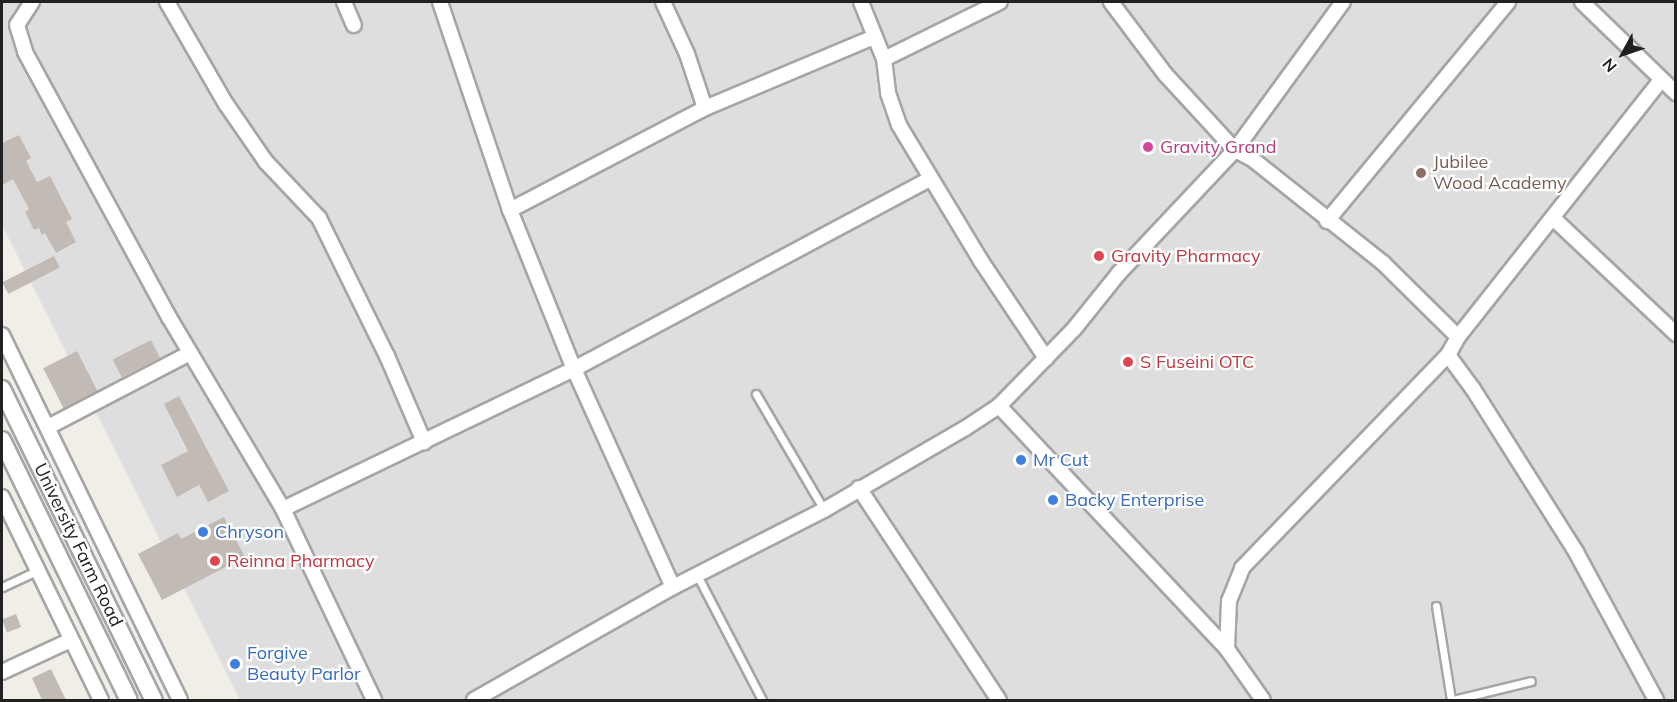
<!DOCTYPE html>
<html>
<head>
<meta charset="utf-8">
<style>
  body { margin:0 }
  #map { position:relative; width:1677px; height:702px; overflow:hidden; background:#f1eee8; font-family:Mulish,sans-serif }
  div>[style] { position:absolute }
  .residential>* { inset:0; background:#dfdede }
  .building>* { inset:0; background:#c2bab5; transform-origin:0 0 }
  .roads { filter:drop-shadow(2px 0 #a5a5a5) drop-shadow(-2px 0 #a5a5a5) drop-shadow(0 2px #a5a5a5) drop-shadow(0 -2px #a5a5a5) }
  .service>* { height:7px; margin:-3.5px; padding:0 3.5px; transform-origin:3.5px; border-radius:3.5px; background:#fff }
  .minor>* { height:14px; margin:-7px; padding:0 7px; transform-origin:7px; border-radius:7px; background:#fff }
  .tertiary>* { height:16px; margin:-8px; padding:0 8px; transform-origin:8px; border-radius:8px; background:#fff }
  .dots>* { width:16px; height:16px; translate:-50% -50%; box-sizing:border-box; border:3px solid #fff; border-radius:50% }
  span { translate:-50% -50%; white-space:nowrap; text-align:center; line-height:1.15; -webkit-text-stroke:4.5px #fff; paint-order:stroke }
  .hotel-label { font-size:18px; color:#b23c85 }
  .left { translate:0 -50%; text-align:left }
  .education-label { font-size:18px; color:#785e54 }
  .health-label { font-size:18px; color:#be3a42 }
  .shop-label { font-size:18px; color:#366cbe }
  .street-label { font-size:18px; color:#212121 }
  .frame { position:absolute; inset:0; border:3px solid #212121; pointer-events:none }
  .north { position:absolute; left:1593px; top:24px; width:60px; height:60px; -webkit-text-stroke:4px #fff; paint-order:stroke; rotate:230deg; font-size:16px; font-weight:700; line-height:24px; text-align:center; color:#212121 }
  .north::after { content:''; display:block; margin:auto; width:21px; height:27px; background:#212121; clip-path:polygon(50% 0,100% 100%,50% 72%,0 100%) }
</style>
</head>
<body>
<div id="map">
  <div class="residential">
    <div style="clip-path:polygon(2px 2px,1675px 2px,1675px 700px,240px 700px,2px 225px)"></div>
  </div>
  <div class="building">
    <div style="clip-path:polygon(19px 135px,31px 158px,26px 161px,37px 182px,50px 176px,72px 219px,66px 222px,76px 242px,56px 253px,45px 233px,42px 235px,39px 228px,34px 230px,25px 212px,29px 209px,13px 179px,2px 185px,2px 143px)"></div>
    <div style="left:54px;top:256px;width:13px;height:58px;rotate:63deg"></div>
    <div style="left:151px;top:340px;width:20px;height:43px;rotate:63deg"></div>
    <div style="left:77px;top:351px;width:45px;height:38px;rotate:63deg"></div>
    <div style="clip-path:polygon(179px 396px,229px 491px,208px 502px,199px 485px,177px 497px,161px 465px,188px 451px,164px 404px)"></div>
    <div style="clip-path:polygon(224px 517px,245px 557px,162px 600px,138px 554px,178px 533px,181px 539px)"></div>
    <div style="left:16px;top:614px;width:14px;height:15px;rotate:69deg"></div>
    <div style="clip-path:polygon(51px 669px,66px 700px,42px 700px,32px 678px)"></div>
  </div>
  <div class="roads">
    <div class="service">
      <div style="left:756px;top:394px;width:134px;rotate:59.6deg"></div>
      <div style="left:697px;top:575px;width:141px;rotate:62.5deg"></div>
      <div style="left:2px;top:587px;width:38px;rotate:-25deg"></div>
      <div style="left:1436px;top:606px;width:95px;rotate:80.9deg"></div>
      <div style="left:1453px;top:700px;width:80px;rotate:-13.7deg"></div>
    </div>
    <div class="minor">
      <div style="left:32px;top:2px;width:27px;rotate:123deg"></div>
      <div style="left:17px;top:25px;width:28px;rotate:73deg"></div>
      <div style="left:25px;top:52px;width:302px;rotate:61.5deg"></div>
      <div style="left:169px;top:317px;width:223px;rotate:59.3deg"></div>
      <div style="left:283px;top:509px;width:212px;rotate:64.5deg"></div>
      <div style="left:167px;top:2px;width:118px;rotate:60deg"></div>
      <div style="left:226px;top:104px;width:70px;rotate:55.4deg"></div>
      <div style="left:266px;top:162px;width:77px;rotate:46.6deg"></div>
      <div style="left:319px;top:218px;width:154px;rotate:63.8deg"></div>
      <div style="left:387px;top:356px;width:94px;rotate:66.7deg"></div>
      <div style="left:344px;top:2px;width:25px;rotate:67deg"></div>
      <div style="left:440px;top:2px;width:219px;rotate:71.4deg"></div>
      <div style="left:510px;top:210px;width:171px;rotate:68.1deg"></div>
      <div style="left:574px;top:369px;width:239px;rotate:65.6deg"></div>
      <div style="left:663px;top:2px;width:57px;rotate:65.2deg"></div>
      <div style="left:687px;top:54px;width:57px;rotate:71.6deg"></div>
      <div style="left:861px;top:2px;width:61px;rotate:68deg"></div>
      <div style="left:884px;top:59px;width:34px;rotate:83deg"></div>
      <div style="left:888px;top:93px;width:34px;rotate:71deg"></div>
      <div style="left:899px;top:125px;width:159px;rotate:58.9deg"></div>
      <div style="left:981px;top:261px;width:117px;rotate:56.2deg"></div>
      <div style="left:1111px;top:2px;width:90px;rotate:53.1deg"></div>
      <div style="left:1165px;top:74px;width:103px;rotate:47.4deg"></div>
      <div style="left:1235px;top:150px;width:18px;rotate:27deg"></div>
      <div style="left:1251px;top:158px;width:169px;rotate:38.5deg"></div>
      <div style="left:1383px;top:263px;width:105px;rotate:44.6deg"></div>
      <div style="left:1582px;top:2px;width:131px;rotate:44.1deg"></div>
      <div style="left:884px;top:59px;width:129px;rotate:-26.2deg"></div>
      <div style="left:510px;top:210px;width:220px;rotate:-27.6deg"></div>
      <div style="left:705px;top:108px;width:183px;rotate:-22.8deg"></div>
      <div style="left:1554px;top:219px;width:168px;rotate:43.3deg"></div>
      <div style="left:1327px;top:221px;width:284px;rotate:-50.4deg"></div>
      <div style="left:2px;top:335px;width:406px;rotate:64deg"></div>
      <div style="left:1448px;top:355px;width:42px;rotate:53.7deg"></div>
      <div style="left:1473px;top:389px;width:193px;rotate:57.7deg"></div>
      <div style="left:1576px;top:552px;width:168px;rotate:61.6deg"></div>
      <div style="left:999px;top:406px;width:333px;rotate:46.8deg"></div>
      <div style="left:1227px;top:649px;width:62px;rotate:54.8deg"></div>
      <div style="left:48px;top:427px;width:160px;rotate:-27.5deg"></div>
      <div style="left:859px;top:488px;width:254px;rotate:56.6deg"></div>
      <div style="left:2px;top:497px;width:226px;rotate:64deg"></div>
      <div style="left:283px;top:509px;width:323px;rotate:-25.7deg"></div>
      <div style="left:574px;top:369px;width:404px;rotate:-28.1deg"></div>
      <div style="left:1227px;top:649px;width:48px;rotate:-87.6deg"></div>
      <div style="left:1229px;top:601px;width:35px;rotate:-68deg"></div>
      <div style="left:1242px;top:568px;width:296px;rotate:-46deg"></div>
      <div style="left:1448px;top:355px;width:21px;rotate:-61deg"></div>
      <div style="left:1458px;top:337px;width:328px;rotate:-51.7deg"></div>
      <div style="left:2px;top:672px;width:76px;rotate:-24.9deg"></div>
      <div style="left:474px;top:700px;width:229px;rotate:-29.6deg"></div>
      <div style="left:673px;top:587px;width:169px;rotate:-27deg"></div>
      <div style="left:824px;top:510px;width:162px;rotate:-30.1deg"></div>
      <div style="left:964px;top:429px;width:42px;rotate:-33.3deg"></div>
      <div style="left:999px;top:406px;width:107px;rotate:-45.8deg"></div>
      <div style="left:1074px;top:329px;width:72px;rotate:-51.2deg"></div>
      <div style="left:1119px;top:273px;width:169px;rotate:-46.7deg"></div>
      <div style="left:1235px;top:150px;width:183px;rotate:-53.9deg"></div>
    </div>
    <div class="tertiary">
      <div style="left:2px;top:389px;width:346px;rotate:64deg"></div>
      <div style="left:2px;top:440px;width:289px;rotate:64deg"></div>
    </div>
  </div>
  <div class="dots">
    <div style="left:1148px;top:147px;background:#d1479c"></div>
    <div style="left:1421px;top:173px;background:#8d6e63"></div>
    <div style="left:1099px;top:256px;background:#e0444e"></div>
    <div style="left:1128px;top:362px;background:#e0444e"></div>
    <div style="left:1021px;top:460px;background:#3f7fe0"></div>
    <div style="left:1053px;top:500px;background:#3f7fe0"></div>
    <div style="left:203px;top:532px;background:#3f7fe0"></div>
    <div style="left:215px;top:561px;background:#e0444e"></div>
    <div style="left:235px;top:664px;background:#3f7fe0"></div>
  </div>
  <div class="hotel-label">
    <span class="left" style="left:1160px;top:147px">Gravity Grand</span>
  </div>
  <div class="education-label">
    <span class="left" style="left:1433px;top:173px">Jubilee<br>Wood Academy</span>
  </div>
  <div class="health-label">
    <span class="left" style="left:1111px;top:256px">Gravity Pharmacy</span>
    <span class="left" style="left:1140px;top:362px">S Fuseini OTC</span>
    <span class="left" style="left:227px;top:561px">Reinna Pharmacy</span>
  </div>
  <div class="shop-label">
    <span class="left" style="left:1033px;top:460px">Mr Cut</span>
    <span class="left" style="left:1065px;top:500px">Backy Enterprise</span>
    <span class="left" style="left:215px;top:532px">Chryson</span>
    <span class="left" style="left:247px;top:664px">Forgive<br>Beauty Parlor</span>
  </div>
  <div class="street-label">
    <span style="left:78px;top:545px;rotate:64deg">University Farm Road</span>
  </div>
  <div class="frame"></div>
  <div class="north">N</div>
</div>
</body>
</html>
